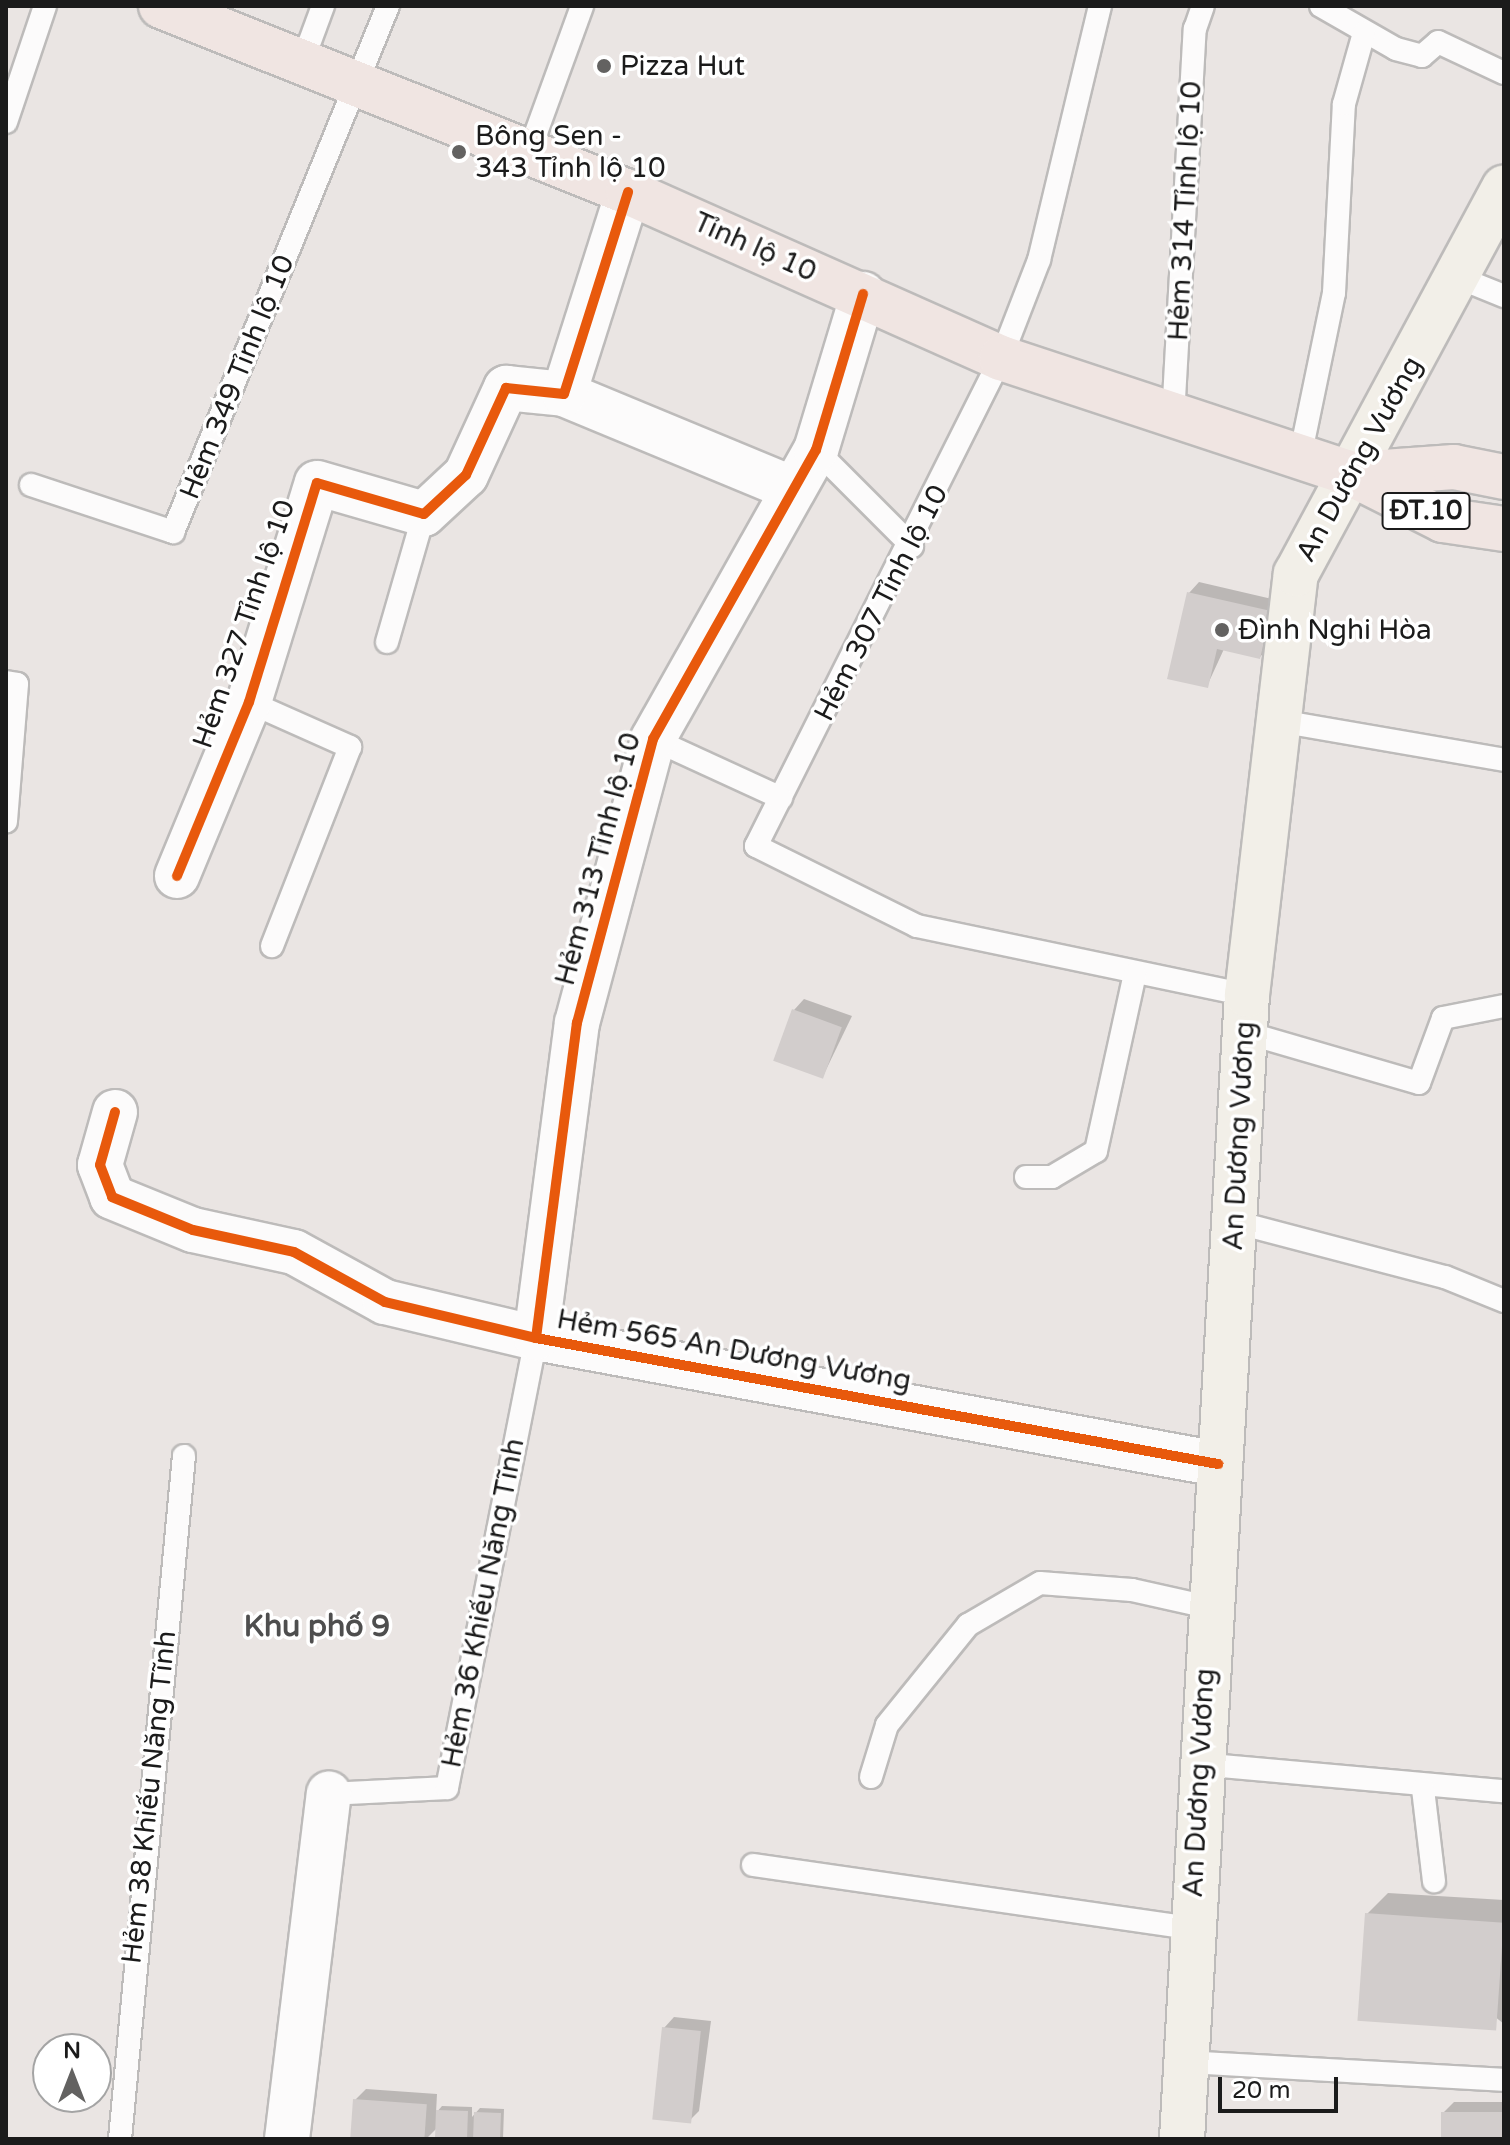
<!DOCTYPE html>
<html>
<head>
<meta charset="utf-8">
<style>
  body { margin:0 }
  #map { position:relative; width:1510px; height:2145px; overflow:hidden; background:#eae5e3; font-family:"Varela Round",sans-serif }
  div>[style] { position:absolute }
  .shadow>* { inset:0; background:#0003 }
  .building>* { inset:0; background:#d2cdcc; transform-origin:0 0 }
  .roads { filter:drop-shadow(2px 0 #bdbbba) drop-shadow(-2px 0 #bdbbba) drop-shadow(0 2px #bdbbba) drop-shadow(0 -2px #bdbbba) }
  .lane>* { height:22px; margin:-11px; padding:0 11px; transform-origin:11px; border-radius:11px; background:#fcfbfb }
  .street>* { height:44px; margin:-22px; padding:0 22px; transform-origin:22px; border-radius:22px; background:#fcfbfb }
  .secondary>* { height:44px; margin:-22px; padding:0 22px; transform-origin:22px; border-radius:22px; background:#f2efe8 }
  .primary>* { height:44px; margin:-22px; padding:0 22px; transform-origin:22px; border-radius:22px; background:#f0e5e2 }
  .cycleway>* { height:10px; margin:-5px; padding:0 5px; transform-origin:5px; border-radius:5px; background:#e8590c }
  .dots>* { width:22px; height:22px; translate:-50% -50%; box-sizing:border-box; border:4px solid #fff; border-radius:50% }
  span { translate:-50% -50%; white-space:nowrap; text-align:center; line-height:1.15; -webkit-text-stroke:7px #fff; paint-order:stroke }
  .shield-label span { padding:2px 6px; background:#fff; border:2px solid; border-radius:6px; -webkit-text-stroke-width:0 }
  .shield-label { font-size:26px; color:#1b1b1b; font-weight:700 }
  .poi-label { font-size:28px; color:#1b1b1b }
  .left { translate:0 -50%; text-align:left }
  .street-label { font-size:28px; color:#1b1b1b }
  .neighbourhood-label { font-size:30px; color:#4e4e4e; font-weight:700 }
  .frame { position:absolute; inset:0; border:8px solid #1b1b1b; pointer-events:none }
  .north { position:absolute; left:32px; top:2033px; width:80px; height:80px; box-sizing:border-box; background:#fff; border:2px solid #a4a4a4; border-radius:50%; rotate:0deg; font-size:22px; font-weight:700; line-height:32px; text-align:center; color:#1b1b1b }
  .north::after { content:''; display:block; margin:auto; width:28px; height:36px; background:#636261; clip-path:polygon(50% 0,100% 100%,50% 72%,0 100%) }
  .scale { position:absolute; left:1218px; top:2077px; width:120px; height:36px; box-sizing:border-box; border:4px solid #1b1b1b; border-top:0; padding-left:10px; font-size:24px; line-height:28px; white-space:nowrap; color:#1b1b1b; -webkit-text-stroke:6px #fff; paint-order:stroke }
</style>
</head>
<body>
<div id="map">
  <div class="shadow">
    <div style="clip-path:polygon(1199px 582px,1280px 601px,1270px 646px,1260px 657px,1224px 649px,1207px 686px,1189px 593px)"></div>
    <div style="clip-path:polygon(804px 999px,852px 1016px,823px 1076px,794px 1010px)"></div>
    <div style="clip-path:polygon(1388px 1893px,1504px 1900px,1504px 2024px,1367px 1914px)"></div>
    <div style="clip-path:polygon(674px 2017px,711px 2021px,699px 2111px,688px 2122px,664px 2028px)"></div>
    <div style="clip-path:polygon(366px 2089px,437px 2094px,436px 2113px,442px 2106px,472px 2107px,472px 2117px,480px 2108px,504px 2109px,503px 2139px,436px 2139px,437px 2128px,426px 2139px,385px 2139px,355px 2100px)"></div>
    <div style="clip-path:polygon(1454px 2102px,1504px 2102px,1504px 2139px,1443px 2139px,1443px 2113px)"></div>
  </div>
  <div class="building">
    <div style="clip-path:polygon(1187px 592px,1271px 611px,1260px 659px,1217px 649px,1208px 688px,1167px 679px)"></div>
    <div style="left:792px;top:1009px;width:53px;height:55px;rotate:20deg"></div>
    <div style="left:1365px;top:1913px;width:139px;height:108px;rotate:4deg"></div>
    <div style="left:662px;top:2027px;width:39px;height:93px;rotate:6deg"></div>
    <div style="left:353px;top:2099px;width:74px;height:40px;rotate:4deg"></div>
    <div style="left:436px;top:2110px;width:32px;height:29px;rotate:2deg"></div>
    <div style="left:474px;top:2112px;width:27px;height:27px;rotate:2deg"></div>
    <div style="left:1441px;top:2112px;width:63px;height:27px"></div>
  </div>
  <div class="roads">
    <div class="lane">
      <div style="left:1100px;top:6px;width:261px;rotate:103.5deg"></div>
      <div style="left:1039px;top:260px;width:105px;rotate:111.2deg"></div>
      <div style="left:1001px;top:358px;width:546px;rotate:116.66deg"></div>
      <div style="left:756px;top:846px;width:180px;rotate:26.4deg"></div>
      <div style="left:917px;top:926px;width:337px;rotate:11.8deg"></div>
      <div style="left:1321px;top:6px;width:86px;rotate:29.8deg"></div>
      <div style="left:1396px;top:49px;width:27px;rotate:15deg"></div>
      <div style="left:1422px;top:56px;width:21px;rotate:-41deg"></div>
      <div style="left:1438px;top:42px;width:73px;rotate:25.2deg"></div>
      <div style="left:302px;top:63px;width:61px;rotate:-69.8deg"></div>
      <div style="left:6px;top:122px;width:122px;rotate:-71.4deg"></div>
      <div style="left:529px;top:152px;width:155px;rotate:-70deg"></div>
      <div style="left:1457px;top:277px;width:51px;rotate:22deg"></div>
      <div style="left:1173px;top:417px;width:389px;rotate:-86.8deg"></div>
      <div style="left:1195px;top:29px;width:24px;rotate:-71deg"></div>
      <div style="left:816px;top:450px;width:136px;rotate:45deg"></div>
      <div style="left:1300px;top:457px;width:167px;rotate:-78.3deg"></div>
      <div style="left:1334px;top:293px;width:189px;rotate:-87deg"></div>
      <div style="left:1344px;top:104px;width:74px;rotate:-74.3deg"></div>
      <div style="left:31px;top:485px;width:150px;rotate:18.3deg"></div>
      <div style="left:173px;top:532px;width:568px;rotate:-67.77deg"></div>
      <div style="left:387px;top:642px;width:133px;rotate:-73.9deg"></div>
      <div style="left:6px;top:682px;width:11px;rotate:10deg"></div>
      <div style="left:17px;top:684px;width:138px;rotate:94.6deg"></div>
      <div style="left:249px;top:702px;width:111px;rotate:24deg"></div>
      <div style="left:350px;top:747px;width:214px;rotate:111.4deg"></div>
      <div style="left:1279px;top:721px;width:228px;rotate:9.8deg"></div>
      <div style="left:653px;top:739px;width:141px;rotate:24.7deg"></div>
      <div style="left:1247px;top:1033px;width:179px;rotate:16.2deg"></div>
      <div style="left:1419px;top:1083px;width:69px;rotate:-69.7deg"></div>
      <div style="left:1443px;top:1018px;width:62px;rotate:-11.1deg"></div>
      <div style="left:1026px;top:1177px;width:26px"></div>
      <div style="left:1052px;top:1177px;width:51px;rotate:-30.6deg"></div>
      <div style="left:1096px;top:1151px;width:181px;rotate:-77.6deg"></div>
      <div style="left:1235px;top:1222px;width:217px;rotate:14.7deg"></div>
      <div style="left:1445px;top:1277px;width:64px;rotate:22.1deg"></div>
      <div style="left:1199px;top:1764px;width:306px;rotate:5.1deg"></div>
      <div style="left:871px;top:1777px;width:54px;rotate:-72.9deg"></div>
      <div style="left:887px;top:1725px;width:129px;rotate:-51deg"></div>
      <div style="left:968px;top:1625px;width:83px;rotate:-30.3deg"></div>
      <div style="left:1040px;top:1583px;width:92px;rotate:4.4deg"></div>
      <div style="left:1132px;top:1590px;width:78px;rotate:12.6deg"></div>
      <div style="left:1423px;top:1789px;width:93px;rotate:83.2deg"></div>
      <div style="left:329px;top:1794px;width:118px;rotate:-2.9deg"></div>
      <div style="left:447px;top:1788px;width:459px;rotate:-78.8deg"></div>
      <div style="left:753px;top:1865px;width:443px;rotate:8.2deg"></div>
      <div style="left:1186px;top:2062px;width:319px;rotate:3.2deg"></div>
      <div style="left:120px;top:2139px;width:686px;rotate:-84.65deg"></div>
    </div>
    <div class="street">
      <div style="left:564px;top:394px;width:248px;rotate:22.5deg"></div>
      <div style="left:177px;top:876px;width:188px;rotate:-67.5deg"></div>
      <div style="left:249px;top:702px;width:229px;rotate:-72.8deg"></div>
      <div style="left:317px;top:483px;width:111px;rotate:16.2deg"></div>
      <div style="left:424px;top:514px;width:57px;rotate:-42.9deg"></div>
      <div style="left:466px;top:475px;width:96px;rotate:-65.3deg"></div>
      <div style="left:506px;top:388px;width:58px;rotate:5.9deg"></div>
      <div style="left:564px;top:394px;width:212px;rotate:-72.4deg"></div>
      <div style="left:115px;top:1112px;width:55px;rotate:105.8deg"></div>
      <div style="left:100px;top:1165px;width:34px;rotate:69deg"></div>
      <div style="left:112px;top:1197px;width:87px;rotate:22.2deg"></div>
      <div style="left:193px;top:1230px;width:103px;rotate:12.3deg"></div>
      <div style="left:294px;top:1252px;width:104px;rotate:28.8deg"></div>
      <div style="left:385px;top:1302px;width:155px;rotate:13.4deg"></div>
      <div style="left:536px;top:1338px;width:694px;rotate:10.47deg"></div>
      <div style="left:536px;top:1338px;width:318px;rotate:-82.6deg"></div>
      <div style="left:577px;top:1023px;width:294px;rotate:-75deg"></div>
      <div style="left:653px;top:739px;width:332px;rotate:-60.6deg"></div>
      <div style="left:816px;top:450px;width:163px;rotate:-73.2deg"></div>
      <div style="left:287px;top:2139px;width:348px;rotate:-83.1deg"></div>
    </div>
    <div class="secondary">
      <div style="left:1182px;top:2139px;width:1146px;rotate:-86.75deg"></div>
      <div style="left:1247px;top:995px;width:424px;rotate:-83.4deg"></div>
      <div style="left:1296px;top:574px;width:439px;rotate:-61.7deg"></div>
    </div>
    <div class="primary">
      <div style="left:161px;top:6px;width:503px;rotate:21.72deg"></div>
      <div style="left:628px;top:192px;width:408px;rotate:24deg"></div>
      <div style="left:1001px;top:358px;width:372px;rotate:18.3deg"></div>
      <div style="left:1354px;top:475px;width:100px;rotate:26.8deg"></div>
      <div style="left:1443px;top:520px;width:62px;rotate:8.4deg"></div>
      <div style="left:1356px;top:474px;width:98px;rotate:-4.1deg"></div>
      <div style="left:1454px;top:467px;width:51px;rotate:11.3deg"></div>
    </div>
  </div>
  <div class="cycleway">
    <div style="left:177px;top:876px;width:188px;rotate:-67.5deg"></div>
    <div style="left:249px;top:702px;width:229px;rotate:-72.8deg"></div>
    <div style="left:317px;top:483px;width:111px;rotate:16.2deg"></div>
    <div style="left:424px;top:514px;width:57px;rotate:-42.9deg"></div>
    <div style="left:466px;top:475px;width:96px;rotate:-65.3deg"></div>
    <div style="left:506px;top:388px;width:58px;rotate:5.9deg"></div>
    <div style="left:564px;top:394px;width:212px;rotate:-72.4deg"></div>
    <div style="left:115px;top:1112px;width:55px;rotate:105.8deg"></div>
    <div style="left:100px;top:1165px;width:34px;rotate:69deg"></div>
    <div style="left:112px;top:1197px;width:87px;rotate:22.2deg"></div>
    <div style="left:193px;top:1230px;width:103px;rotate:12.3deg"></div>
    <div style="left:294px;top:1252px;width:104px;rotate:28.8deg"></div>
    <div style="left:385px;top:1302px;width:155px;rotate:13.4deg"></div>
    <div style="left:536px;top:1338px;width:694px;rotate:10.47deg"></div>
    <div style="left:536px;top:1338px;width:318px;rotate:-82.6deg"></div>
    <div style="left:577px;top:1023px;width:294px;rotate:-75deg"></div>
    <div style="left:653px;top:739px;width:332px;rotate:-60.6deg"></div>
    <div style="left:816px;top:450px;width:163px;rotate:-73.2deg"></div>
  </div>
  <div class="dots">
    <div style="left:604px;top:66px;background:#636261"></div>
    <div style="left:459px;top:152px;background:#636261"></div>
    <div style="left:1222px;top:630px;background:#636261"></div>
  </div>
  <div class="shield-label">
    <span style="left:1426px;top:511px">ĐT.10</span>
  </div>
  <div class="poi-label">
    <span class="left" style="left:620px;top:66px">Pizza Hut</span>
    <span class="left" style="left:475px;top:152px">Bông Sen -<br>343 Tỉnh lộ 10</span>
    <span class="left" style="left:1238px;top:630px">Đình Nghi Hòa</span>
  </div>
  <div class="street-label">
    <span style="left:1185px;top:211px;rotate:-87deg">Hẻm 314 Tỉnh lộ 10</span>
    <span style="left:755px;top:247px;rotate:24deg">Tỉnh lộ 10</span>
    <span style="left:237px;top:377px;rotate:-68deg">Hẻm 349 Tỉnh lộ 10</span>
    <span style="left:1359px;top:459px;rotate:-61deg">An Dương Vương</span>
    <span style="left:881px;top:603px;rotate:-63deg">Hẻm 307 Tỉnh lộ 10</span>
    <span style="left:244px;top:624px;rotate:-71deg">Hẻm 327 Tỉnh lộ 10</span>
    <span style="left:598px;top:859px;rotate:-75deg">Hẻm 313 Tỉnh lộ 10</span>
    <span style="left:1239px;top:1136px;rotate:-87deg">An Dương Vương</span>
    <span style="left:734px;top:1350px;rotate:10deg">Hẻm 565 An Dương Vương</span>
    <span style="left:483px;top:1603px;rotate:-79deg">Hẻm 36 Khiếu Năng Tĩnh</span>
    <span style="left:1199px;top:1783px;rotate:-87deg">An Dương Vương</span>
    <span style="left:149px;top:1797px;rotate:-84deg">Hẻm 38 Khiếu Năng Tĩnh</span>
  </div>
  <div class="neighbourhood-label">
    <span style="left:317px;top:1627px">Khu phố 9</span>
  </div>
  <div class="frame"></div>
  <div class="north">N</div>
  <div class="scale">20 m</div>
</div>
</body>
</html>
